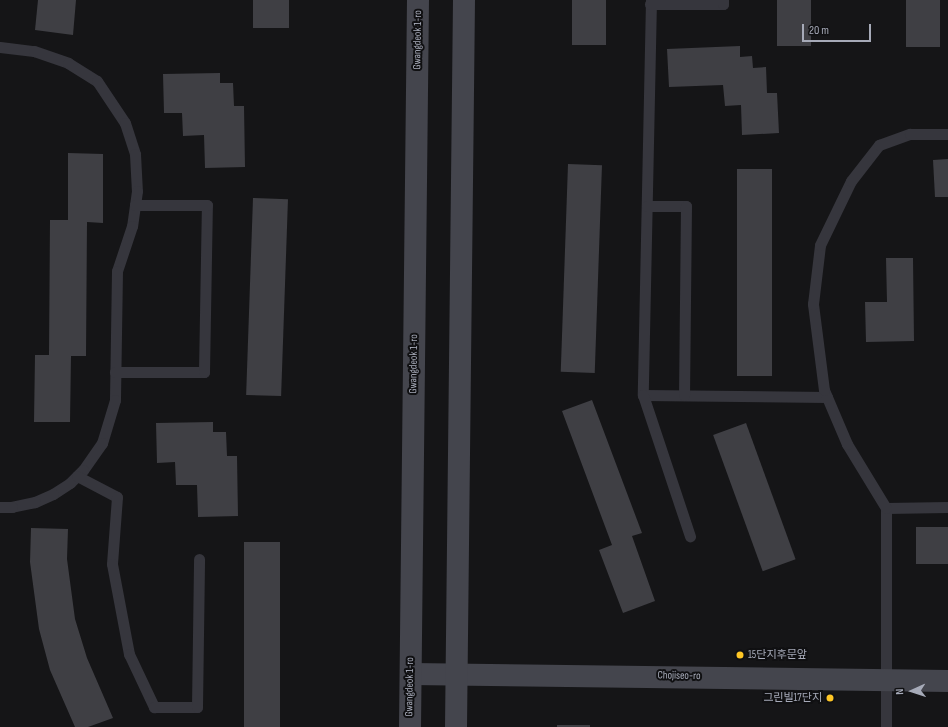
<!DOCTYPE html>
<html>
<head>
<meta charset="utf-8">
<style>
  body { margin:0 }
  #map { position:relative; width:948px; height:727px; overflow:hidden; background:#151517; font-family:"Sofia Sans Condensed","Noto Sans KR",sans-serif }
  div>[style] { position:absolute }
  .building>* { inset:0; background:#3f3f44; transform-origin:0 0 }
  .lane>* { height:11px; margin:-5.5px; padding:0 5.5px; transform-origin:5.5px; border-radius:5.5px; background:#36363d }
  .secondary>* { height:22px; margin:-11px; padding:0 11px; transform-origin:11px; border-radius:11px; background:#44454d }
  .dots>* { width:11px; height:11px; translate:-50% -50%; box-sizing:border-box; border:2px solid #101012; border-radius:50% }
  span { translate:-50% -50%; white-space:nowrap; text-align:center; line-height:1.15; -webkit-text-stroke:4px #101012; paint-order:stroke }
  .street-label { font-size:11px; color:#a6aab8 }
  .poi-label { font-size:11px; color:#a6aab8 }
  .left { translate:0 -50%; text-align:left }
  .right { translate:-100% -50%; text-align:right }
  .north { position:absolute; left:892px; top:671px; width:40px; height:40px; -webkit-text-stroke:3px #101012; paint-order:stroke; rotate:267deg; font-size:11px; font-weight:700; line-height:16px; text-align:center; color:#a6aab8 }
  .north::after { content:''; display:block; margin:auto; width:14px; height:18px; background:#a6aab8; clip-path:polygon(50% 0,100% 100%,50% 72%,0 100%) }
  .scale { position:absolute; left:802px; top:24px; width:69px; height:18px; box-sizing:border-box; border:2px solid #a6aab8; border-top:0; padding-left:5px; font-size:12px; line-height:14px; white-space:nowrap; color:#a6aab8; -webkit-text-stroke:3px #101012; paint-order:stroke }
</style>
</head>
<body>
<div id="map">
  <div class="building">
    <div style="clip-path:polygon(38px 0,76px 0,73px 35px,35px 30px)"></div>
    <div style="left:253px;top:0;width:36px;height:28px"></div>
    <div style="left:572px;top:0;width:34px;height:45px"></div>
    <div style="left:777px;top:0;width:34px;height:46px"></div>
    <div style="left:906px;top:0;width:34px;height:47px"></div>
    <div style="clip-path:polygon(740px 46px,740px 57px,752px 56px,753px 68px,766px 67px,767px 93px,777px 93px,779px 133px,742px 135px,741px 105px,725px 106px,723px 85px,669px 87px,667px 49px)"></div>
    <div style="clip-path:polygon(220px 73px,220px 83px,233px 83px,234px 106px,244px 106px,245px 167px,205px 168px,204px 135px,183px 136px,182px 113px,164px 113px,163px 74px)"></div>
    <div style="clip-path:polygon(68px 153px,103px 154px,103px 223px,87px 222px,86px 356px,71px 356px,70px 422px,34px 422px,35px 355px,49px 355px,50px 220px,68px 220px)"></div>
    <div style="clip-path:polygon(948px 159px,948px 197px,935px 197px,933px 160px)"></div>
    <div style="left:568px;top:164px;width:34px;height:208px;rotate:2deg"></div>
    <div style="left:737px;top:169px;width:35px;height:207px"></div>
    <div style="left:253px;top:198px;width:35px;height:197px;rotate:2deg"></div>
    <div style="clip-path:polygon(886px 258px,913px 258px,914px 341px,866px 342px,865px 302px,887px 302px)"></div>
    <div style="clip-path:polygon(592px 400px,642px 533px,632px 536px,655px 601px,623px 613px,599px 550px,612px 545px,562px 411px)"></div>
    <div style="clip-path:polygon(213px 422px,213px 432px,226px 432px,227px 456px,237px 456px,238px 516px,198px 517px,197px 485px,176px 485px,175px 462px,157px 463px,156px 423px)"></div>
    <div style="left:746px;top:423px;width:145px;height:35px;rotate:70deg"></div>
    <div style="left:948px;top:527px;width:37px;height:32px;rotate:90deg"></div>
    <div style="clip-path:polygon(31px 528px,68px 529px,67px 559px,75px 619px,87px 658px,113px 718px,88px 727px,75px 727px,50px 670px,39px 629px,30px 562px)"></div>
    <div style="left:244px;top:542px;width:36px;height:185px"></div>
    <div style="left:557px;top:725px;width:33px;height:2px"></div>
  </div>
  <div class="lane">
    <div style="left:651px;top:0;width:395px;rotate:91.2deg"></div>
    <div style="left:643px;top:395px;width:184px;rotate:0.6deg"></div>
    <div style="left:650px;top:4px;width:73px"></div>
    <div style="left:723px;top:4px;width:4px;rotate:-90deg"></div>
    <div style="left:0;top:47px;width:34px;rotate:7deg"></div>
    <div style="left:34px;top:51px;width:36px;rotate:19deg"></div>
    <div style="left:68px;top:63px;width:34px;rotate:32deg"></div>
    <div style="left:97px;top:81px;width:50px;rotate:56.3deg"></div>
    <div style="left:125px;top:123px;width:33px;rotate:72deg"></div>
    <div style="left:135px;top:154px;width:37px;rotate:87deg"></div>
    <div style="left:137px;top:191px;width:35px;rotate:98deg"></div>
    <div style="left:132px;top:226px;width:47px;rotate:108.4deg"></div>
    <div style="left:117px;top:271px;width:129px;rotate:90.9deg"></div>
    <div style="left:115px;top:400px;width:45px;rotate:106.8deg"></div>
    <div style="left:102px;top:443px;width:33px;rotate:125deg"></div>
    <div style="left:83px;top:470px;width:18px;rotate:135deg"></div>
    <div style="left:70px;top:483px;width:20px;rotate:147deg"></div>
    <div style="left:53px;top:494px;width:20px;rotate:156deg"></div>
    <div style="left:35px;top:502px;width:24px;rotate:168deg"></div>
    <div style="left:12px;top:507px;width:12px;rotate:180deg"></div>
    <div style="left:647px;top:206px;width:39px"></div>
    <div style="left:686px;top:206px;width:189px;rotate:90.6deg"></div>
    <div style="left:115px;top:372px;width:89px"></div>
    <div style="left:204px;top:372px;width:167px;rotate:-89deg"></div>
    <div style="left:207px;top:205px;width:72px;rotate:180deg"></div>
    <div style="left:643px;top:395px;width:149px;rotate:71.6deg"></div>
    <div style="left:77px;top:476px;width:45px;rotate:27.7deg"></div>
    <div style="left:117px;top:497px;width:67px;rotate:94.3deg"></div>
    <div style="left:112px;top:564px;width:92px;rotate:79.3deg"></div>
    <div style="left:129px;top:654px;width:59px;rotate:64.7deg"></div>
    <div style="left:154px;top:707px;width:43px"></div>
    <div style="left:197px;top:707px;width:148px;rotate:-89.2deg"></div>
    <div style="left:886px;top:508px;width:62px;rotate:-0.9deg"></div>
    <div style="left:886px;top:727px;width:219px;rotate:-90deg"></div>
    <div style="left:886px;top:508px;width:75px;rotate:-121.4deg"></div>
    <div style="left:847px;top:444px;width:59px;rotate:-113.1deg"></div>
    <div style="left:824px;top:390px;width:87px;rotate:-97.3deg"></div>
    <div style="left:813px;top:304px;width:59px;rotate:-83.2deg"></div>
    <div style="left:820px;top:245px;width:71px;rotate:-64.2deg"></div>
    <div style="left:851px;top:181px;width:46px;rotate:-52.1deg"></div>
    <div style="left:879px;top:145px;width:33px;rotate:-20deg"></div>
    <div style="left:910px;top:134px;width:38px"></div>
  </div>
  <div class="secondary">
    <div style="left:411px;top:674px;width:537px;rotate:0.75deg"></div>
    <div style="left:410px;top:727px;width:727px;rotate:-89.37deg"></div>
    <div style="left:456px;top:727px;width:727px;rotate:-89.37deg"></div>
  </div>
  <div class="dots">
    <div style="left:740px;top:655px;background:#ffc625"></div>
    <div style="left:830px;top:698px;background:#ffc625"></div>
  </div>
  <div class="street-label">
    <span style="left:418px;top:40px;rotate:-89deg">Gwangdeok 1-ro</span>
    <span style="left:414px;top:364px;rotate:-89deg">Gwangdeok 1-ro</span>
    <span style="left:679px;top:676px;rotate:1deg">Chojiseo-ro</span>
    <span style="left:410px;top:687px;rotate:-89deg">Gwangdeok 1-ro</span>
  </div>
  <div class="poi-label">
    <span class="left" style="left:748px;top:655px">15단지후문앞</span>
    <span class="right" style="left:822px;top:698px">그린빌17단지</span>
  </div>
  <div class="north">N</div>
  <div class="scale">20 m</div>
</div>
</body>
</html>
